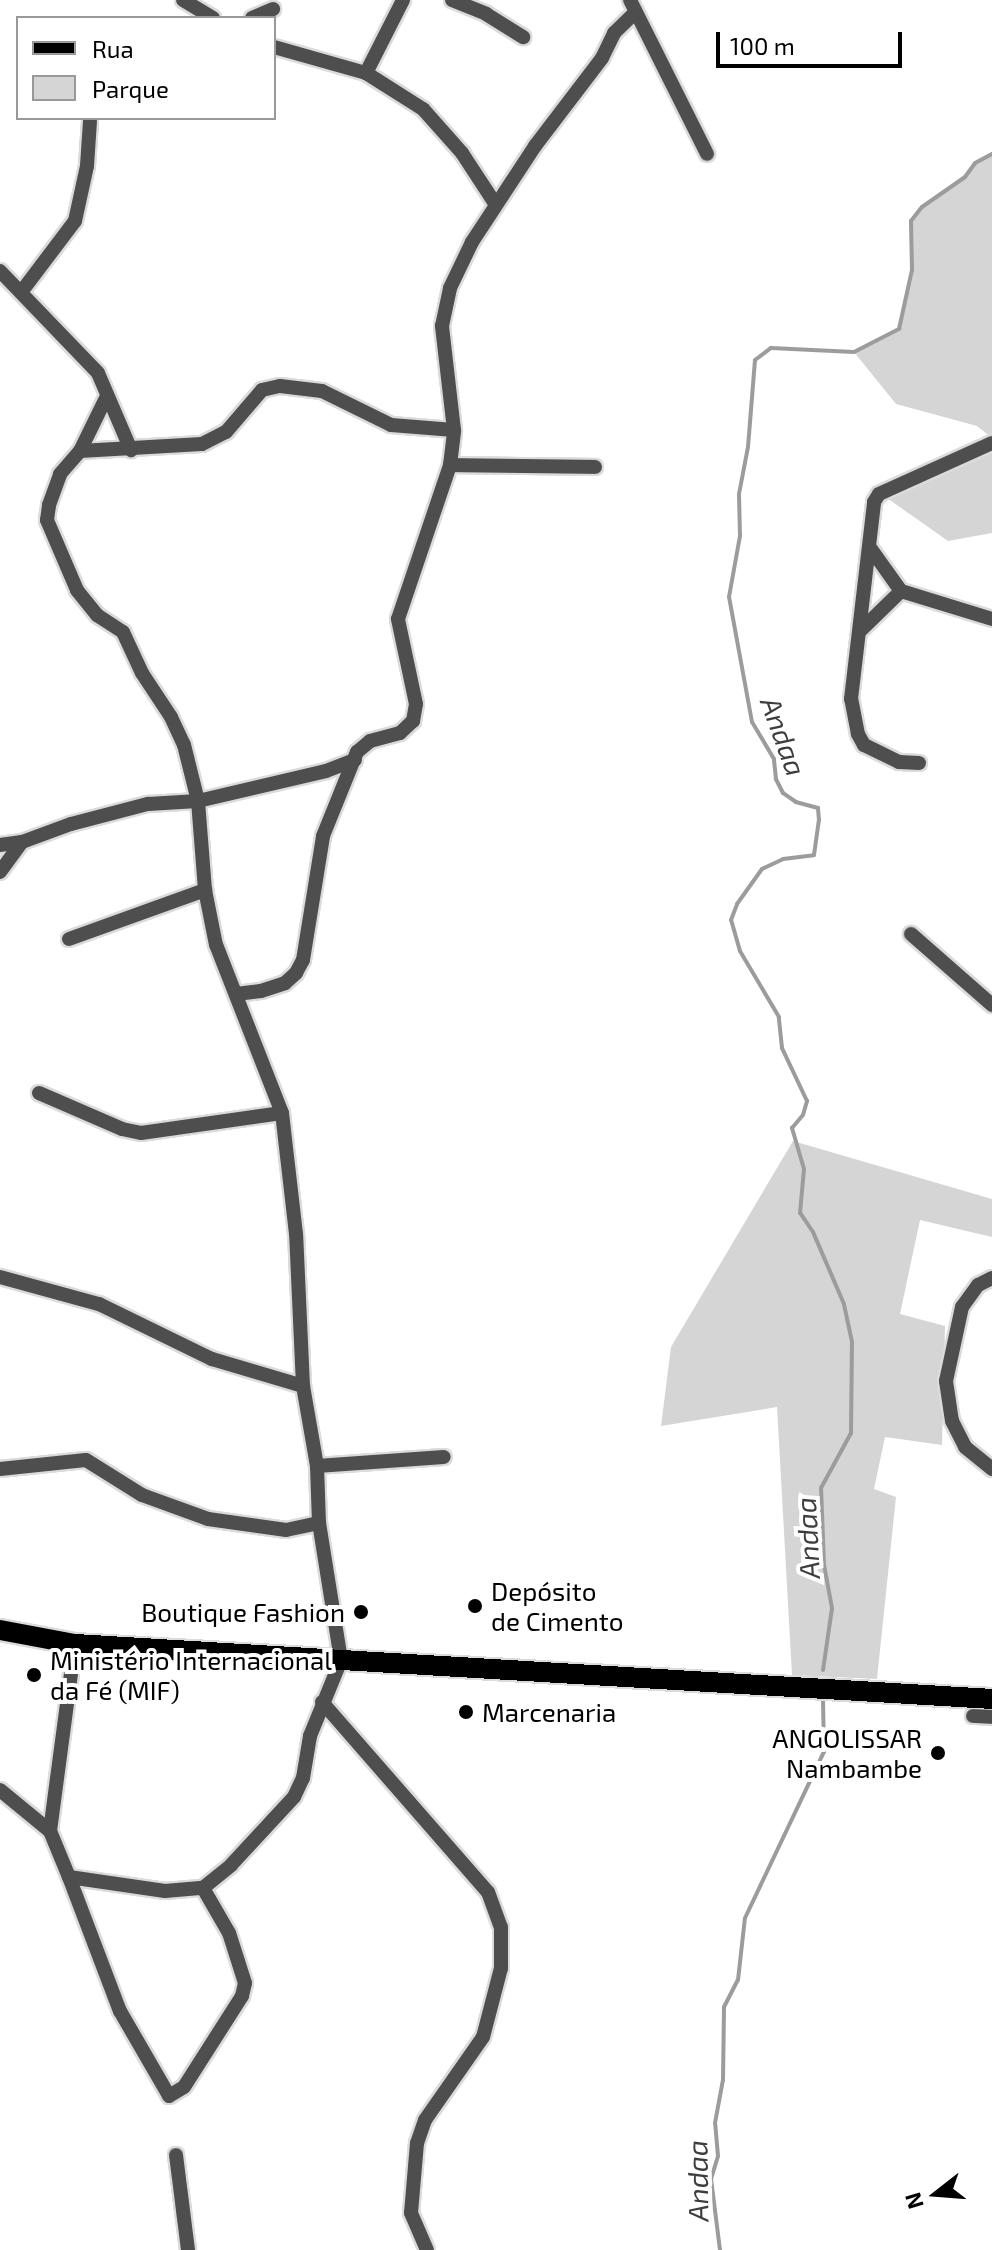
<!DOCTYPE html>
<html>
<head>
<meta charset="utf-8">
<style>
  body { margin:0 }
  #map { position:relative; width:992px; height:2250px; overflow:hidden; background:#fff; font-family:"Exo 2",sans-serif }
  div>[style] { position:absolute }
  .green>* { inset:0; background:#d5d5d5 }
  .stream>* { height:4px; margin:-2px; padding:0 2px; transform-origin:2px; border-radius:2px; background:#9c9c9c }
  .roads { filter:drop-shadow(2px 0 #dbdbdb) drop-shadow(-2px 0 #dbdbdb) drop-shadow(0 2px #dbdbdb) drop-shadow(0 -2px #dbdbdb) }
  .minor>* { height:14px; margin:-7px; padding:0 7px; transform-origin:7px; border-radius:7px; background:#4e4e4e }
  .primary>* { height:20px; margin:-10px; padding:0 10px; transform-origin:10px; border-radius:10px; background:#000 }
  .dots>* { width:22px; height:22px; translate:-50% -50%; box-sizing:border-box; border:4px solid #fff; border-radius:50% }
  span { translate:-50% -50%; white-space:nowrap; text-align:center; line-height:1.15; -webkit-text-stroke:8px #fff; paint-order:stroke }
  .poi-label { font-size:26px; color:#000 }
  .left { translate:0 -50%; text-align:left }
  .right { translate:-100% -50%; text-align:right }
  .water-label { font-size:28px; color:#3d3d3d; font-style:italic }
  .legend { position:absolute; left:16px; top:16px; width:260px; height:104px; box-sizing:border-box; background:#fff; border:2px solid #999; margin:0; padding:10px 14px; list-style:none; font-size:24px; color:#000 }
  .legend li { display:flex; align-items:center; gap:16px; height:40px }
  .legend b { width:40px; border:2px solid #999 }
  .north { position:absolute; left:896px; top:2154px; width:80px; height:80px; -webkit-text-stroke:6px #fff; paint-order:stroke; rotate:253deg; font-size:22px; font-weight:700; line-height:32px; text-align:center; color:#000 }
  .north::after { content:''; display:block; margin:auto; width:28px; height:36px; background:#000; clip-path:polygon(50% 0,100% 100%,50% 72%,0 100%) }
  .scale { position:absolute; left:716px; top:32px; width:186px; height:36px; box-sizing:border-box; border:4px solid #000; border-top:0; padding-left:10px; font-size:24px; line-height:28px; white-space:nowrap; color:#000; -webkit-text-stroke:6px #fff; paint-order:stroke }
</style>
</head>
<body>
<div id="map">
  <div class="green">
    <div style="clip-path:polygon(992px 154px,992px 438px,977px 426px,896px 404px,854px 352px,899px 329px,912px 270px,911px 221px,922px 207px,965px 177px,975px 163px)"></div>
    <div style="clip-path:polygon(992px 443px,992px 533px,948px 541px,887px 498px)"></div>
    <div style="clip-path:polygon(793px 1141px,992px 1199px,992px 1237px,920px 1220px,900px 1314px,945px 1326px,942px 1445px,885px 1437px,874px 1489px,896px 1497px,877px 1679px,792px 1675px,777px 1407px,661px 1426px,671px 1347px)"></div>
  </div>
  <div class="stream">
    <div style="left:823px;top:1670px;width:63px;rotate:-81.7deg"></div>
    <div style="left:832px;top:1608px;width:44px;rotate:-100.5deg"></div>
    <div style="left:824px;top:1565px;width:77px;rotate:-92.2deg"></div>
    <div style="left:821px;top:1488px;width:63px;rotate:-61.4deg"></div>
    <div style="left:851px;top:1433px;width:91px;rotate:-89.4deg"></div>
    <div style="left:852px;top:1342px;width:39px;rotate:-102deg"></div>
    <div style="left:844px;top:1304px;width:78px;rotate:-113.3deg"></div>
    <div style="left:813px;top:1232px;width:23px;rotate:-124deg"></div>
    <div style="left:800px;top:1213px;width:44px;rotate:-84.8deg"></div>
    <div style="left:804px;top:1169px;width:43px;rotate:-106.3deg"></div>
    <div style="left:792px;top:1128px;width:17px;rotate:-50deg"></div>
    <div style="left:803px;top:1115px;width:15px;rotate:-74deg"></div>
    <div style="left:807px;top:1101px;width:59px;rotate:-115.3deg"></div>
    <div style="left:782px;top:1048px;width:31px;rotate:-96deg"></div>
    <div style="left:779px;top:1017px;width:77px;rotate:-120.6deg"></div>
    <div style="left:740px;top:951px;width:32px;rotate:-106deg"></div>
    <div style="left:731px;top:920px;width:17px;rotate:-69deg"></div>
    <div style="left:737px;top:904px;width:43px;rotate:-54.5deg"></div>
    <div style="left:762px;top:869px;width:23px;rotate:-25deg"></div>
    <div style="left:783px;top:859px;width:31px;rotate:-7deg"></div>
    <div style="left:814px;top:855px;width:35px;rotate:-82deg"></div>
    <div style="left:819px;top:820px;width:12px;rotate:-95deg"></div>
    <div style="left:818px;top:808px;width:23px;rotate:-165deg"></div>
    <div style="left:796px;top:802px;width:16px;rotate:-145deg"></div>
    <div style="left:783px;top:793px;width:16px;rotate:-117deg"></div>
    <div style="left:776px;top:779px;width:20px;rotate:-96deg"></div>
    <div style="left:774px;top:759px;width:43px;rotate:-120.7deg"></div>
    <div style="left:752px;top:722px;width:127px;rotate:-100.4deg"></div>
    <div style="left:729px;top:597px;width:62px;rotate:-79.8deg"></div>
    <div style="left:740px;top:536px;width:42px;rotate:-91.4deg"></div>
    <div style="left:739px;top:494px;width:48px;rotate:-79.2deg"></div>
    <div style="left:748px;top:447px;width:87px;rotate:-85.4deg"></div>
    <div style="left:755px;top:360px;width:20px;rotate:-37deg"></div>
    <div style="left:771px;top:348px;width:83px;rotate:2.8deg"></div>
    <div style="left:854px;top:352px;width:51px;rotate:-27.1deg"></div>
    <div style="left:899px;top:329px;width:60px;rotate:-77.6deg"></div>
    <div style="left:912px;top:270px;width:49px;rotate:-91.2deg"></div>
    <div style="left:911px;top:221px;width:18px;rotate:-52deg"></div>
    <div style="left:922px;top:207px;width:52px;rotate:-34.9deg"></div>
    <div style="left:965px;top:177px;width:17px;rotate:-54deg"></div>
    <div style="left:975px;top:163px;width:19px;rotate:-28deg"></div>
    <div style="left:720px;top:2250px;width:72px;rotate:-97.2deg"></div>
    <div style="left:711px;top:2179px;width:24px;rotate:-73deg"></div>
    <div style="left:718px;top:2156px;width:33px;rotate:-95deg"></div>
    <div style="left:715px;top:2123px;width:44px;rotate:-79.5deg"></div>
    <div style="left:723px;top:2080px;width:73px;rotate:-89.2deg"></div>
    <div style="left:724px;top:2007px;width:30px;rotate:-63deg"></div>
    <div style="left:738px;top:1980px;width:62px;rotate:-83.6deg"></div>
    <div style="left:745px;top:1918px;width:184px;rotate:-64.6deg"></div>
    <div style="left:824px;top:1752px;width:52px;rotate:-91.1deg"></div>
  </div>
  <div class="roads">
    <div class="minor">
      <div style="left:183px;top:0;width:35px;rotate:31deg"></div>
      <div style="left:452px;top:0;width:37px;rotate:22deg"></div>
      <div style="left:486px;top:14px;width:44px;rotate:31.9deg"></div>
      <div style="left:630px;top:0;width:172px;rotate:63.4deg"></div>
      <div style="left:252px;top:18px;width:23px;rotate:-23deg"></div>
      <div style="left:274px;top:47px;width:96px;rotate:15.8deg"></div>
      <div style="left:366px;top:73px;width:67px;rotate:32.3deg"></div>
      <div style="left:423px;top:109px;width:59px;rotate:48.4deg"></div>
      <div style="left:462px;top:153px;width:62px;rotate:56.8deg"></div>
      <div style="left:366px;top:73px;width:82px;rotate:-63.1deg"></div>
      <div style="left:0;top:271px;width:141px;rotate:46.1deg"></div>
      <div style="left:98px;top:373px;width:84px;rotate:66.8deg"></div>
      <div style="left:22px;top:291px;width:88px;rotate:-52.9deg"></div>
      <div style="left:75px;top:221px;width:56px;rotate:-77.7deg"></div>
      <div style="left:87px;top:166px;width:45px;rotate:-86.2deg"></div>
      <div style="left:80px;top:451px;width:122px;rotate:-3.3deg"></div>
      <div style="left:202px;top:444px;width:27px;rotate:-27deg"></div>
      <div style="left:226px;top:432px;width:55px;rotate:-49.4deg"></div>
      <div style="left:262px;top:390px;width:18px;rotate:-13deg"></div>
      <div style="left:280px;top:386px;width:42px;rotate:6.8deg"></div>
      <div style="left:322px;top:391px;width:77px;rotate:26.2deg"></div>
      <div style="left:391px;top:425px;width:63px;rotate:4.5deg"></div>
      <div style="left:450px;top:465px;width:145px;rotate:0.8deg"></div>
      <div style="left:871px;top:549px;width:52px;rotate:54.5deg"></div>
      <div style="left:901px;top:591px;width:95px;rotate:17.1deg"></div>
      <div style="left:861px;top:630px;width:56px;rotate:-44.3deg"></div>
      <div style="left:919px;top:763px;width:20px;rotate:-177deg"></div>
      <div style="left:899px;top:762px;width:39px;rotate:-154deg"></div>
      <div style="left:864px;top:745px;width:13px;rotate:-119deg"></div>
      <div style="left:858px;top:734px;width:36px;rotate:-101deg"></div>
      <div style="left:851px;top:699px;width:198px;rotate:-83.3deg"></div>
      <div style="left:874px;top:502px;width:9px;rotate:-58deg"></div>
      <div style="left:879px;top:494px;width:124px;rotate:-24.3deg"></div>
      <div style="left:0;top:845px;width:22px;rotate:-8deg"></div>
      <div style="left:22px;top:842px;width:52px;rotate:-20.2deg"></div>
      <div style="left:71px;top:824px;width:80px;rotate:-14.6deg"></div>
      <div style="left:148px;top:804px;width:50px;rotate:-3.4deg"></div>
      <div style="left:198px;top:801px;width:131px;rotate:-13.2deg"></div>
      <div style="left:326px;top:771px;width:31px;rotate:-21deg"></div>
      <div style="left:0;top:872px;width:37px;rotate:-54deg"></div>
      <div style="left:911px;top:934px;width:108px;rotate:41.2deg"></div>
      <div style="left:69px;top:939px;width:145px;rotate:-19.8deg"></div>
      <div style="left:236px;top:994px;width:25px;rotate:-7deg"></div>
      <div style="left:261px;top:991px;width:25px;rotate:-18deg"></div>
      <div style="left:285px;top:983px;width:15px;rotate:-42deg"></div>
      <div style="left:296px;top:973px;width:15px;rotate:-62deg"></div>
      <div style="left:303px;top:960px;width:126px;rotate:-80.8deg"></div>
      <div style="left:323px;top:836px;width:91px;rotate:-68deg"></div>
      <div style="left:357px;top:752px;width:17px;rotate:-40deg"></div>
      <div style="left:370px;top:741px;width:31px;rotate:-15deg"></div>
      <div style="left:400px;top:733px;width:18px;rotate:-43deg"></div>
      <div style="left:413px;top:721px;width:17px;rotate:-80deg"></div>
      <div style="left:416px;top:704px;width:87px;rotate:-102deg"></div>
      <div style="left:398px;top:619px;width:163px;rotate:-71.3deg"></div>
      <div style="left:450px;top:465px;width:35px;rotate:-83deg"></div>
      <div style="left:454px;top:430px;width:105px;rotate:-96.6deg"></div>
      <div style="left:442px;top:326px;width:39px;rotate:-78deg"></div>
      <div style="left:450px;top:288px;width:51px;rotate:-64.4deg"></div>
      <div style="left:472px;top:242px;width:115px;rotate:-56.7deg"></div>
      <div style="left:535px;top:146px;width:111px;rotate:-52.7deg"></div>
      <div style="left:602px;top:58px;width:28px;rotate:-64deg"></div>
      <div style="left:614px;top:33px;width:28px;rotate:-44deg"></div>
      <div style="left:39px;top:1093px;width:90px;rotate:23.4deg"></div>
      <div style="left:122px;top:1129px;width:19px;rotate:12deg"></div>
      <div style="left:141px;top:1133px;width:142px;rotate:-8.1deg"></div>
      <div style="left:0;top:1277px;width:103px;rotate:15.3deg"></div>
      <div style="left:99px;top:1304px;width:126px;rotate:26deg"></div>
      <div style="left:212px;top:1359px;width:95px;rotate:16.5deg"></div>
      <div style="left:992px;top:1278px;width:16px;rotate:153deg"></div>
      <div style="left:978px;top:1285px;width:27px;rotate:126deg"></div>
      <div style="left:962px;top:1307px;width:76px;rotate:102.2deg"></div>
      <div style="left:946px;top:1381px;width:40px;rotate:81.5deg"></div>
      <div style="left:952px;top:1421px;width:29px;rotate:63deg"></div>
      <div style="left:965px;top:1447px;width:35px;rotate:39deg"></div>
      <div style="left:317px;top:1466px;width:127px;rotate:-4.1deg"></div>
      <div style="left:0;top:1469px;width:86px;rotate:-6deg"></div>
      <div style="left:86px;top:1460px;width:66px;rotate:32deg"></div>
      <div style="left:142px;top:1495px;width:70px;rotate:20deg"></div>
      <div style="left:208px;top:1519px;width:79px;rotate:8deg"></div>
      <div style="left:286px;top:1530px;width:34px;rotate:-12deg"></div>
      <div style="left:322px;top:1702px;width:252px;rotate:48.9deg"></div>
      <div style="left:488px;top:1892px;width:37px;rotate:70deg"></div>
      <div style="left:501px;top:1927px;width:41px;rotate:90deg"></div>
      <div style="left:501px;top:1968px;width:71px;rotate:104.6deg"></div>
      <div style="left:483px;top:2037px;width:101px;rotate:124.9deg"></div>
      <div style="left:425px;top:2120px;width:24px;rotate:109deg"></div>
      <div style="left:417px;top:2143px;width:70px;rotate:94.9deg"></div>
      <div style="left:411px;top:2213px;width:40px;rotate:66.6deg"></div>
      <div style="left:973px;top:1716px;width:19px;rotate:3deg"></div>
      <div style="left:0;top:1790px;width:65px;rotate:39.4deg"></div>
      <div style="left:50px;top:1831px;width:50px;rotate:67.6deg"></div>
      <div style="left:69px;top:1877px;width:97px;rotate:8.3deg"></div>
      <div style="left:165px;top:1891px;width:38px;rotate:-5deg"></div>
      <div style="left:203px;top:1888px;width:36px;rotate:-39deg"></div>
      <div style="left:231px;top:1865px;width:93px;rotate:-47.2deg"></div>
      <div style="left:294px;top:1797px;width:21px;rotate:-65deg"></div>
      <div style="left:303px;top:1778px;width:43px;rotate:-80.5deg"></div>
      <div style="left:310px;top:1736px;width:82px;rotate:-67.8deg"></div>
      <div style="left:341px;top:1660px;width:139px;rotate:-99.1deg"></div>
      <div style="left:319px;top:1523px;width:57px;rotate:-92deg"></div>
      <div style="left:317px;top:1466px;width:81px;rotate:-99.9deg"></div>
      <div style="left:303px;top:1386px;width:152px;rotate:-92.6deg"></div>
      <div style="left:296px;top:1234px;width:122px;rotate:-96.6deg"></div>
      <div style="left:282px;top:1113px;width:180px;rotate:-111.4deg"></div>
      <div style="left:216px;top:945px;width:56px;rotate:-101.3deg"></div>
      <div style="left:205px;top:890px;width:89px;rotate:-94.5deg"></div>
      <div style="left:198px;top:801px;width:58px;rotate:-104deg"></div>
      <div style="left:184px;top:745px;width:31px;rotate:-115deg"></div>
      <div style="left:171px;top:717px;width:53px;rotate:-123.4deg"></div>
      <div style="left:142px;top:673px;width:45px;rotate:-114.9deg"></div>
      <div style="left:123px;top:632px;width:31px;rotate:-147deg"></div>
      <div style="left:97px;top:615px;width:32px;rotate:-129deg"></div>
      <div style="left:77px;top:590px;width:76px;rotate:-113.2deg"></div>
      <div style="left:47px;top:520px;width:15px;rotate:-82deg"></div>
      <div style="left:49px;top:505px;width:33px;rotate:-70deg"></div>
      <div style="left:60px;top:474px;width:30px;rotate:-49deg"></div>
      <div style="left:80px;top:451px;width:61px;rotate:-63.9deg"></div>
      <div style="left:50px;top:1831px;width:189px;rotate:-82.4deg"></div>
      <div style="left:69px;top:1877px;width:143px;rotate:69.2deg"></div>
      <div style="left:120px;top:2011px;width:98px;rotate:60deg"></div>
      <div style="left:169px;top:2096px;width:17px;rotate:-31deg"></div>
      <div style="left:184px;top:2087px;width:108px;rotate:-57.5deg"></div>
      <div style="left:242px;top:1996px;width:13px;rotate:-77deg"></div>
      <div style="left:245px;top:1983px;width:52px;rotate:-107.7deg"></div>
      <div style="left:229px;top:1933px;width:52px;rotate:-120deg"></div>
      <div style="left:176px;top:2155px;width:96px;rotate:82.8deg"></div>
    </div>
    <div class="primary">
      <div style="left:0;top:1630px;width:76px;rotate:10.6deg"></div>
      <div style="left:75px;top:1644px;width:919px;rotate:3.43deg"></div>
    </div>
  </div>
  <div class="dots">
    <div style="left:475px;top:1606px;background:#000"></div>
    <div style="left:361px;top:1612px;background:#000"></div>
    <div style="left:34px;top:1675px;background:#000"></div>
    <div style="left:466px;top:1712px;background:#000"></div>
    <div style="left:938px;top:1753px;background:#000"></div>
  </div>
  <div class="poi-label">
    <span class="left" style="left:491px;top:1606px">Depósito<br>de Cimento</span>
    <span class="right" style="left:345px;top:1612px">Boutique Fashion</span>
    <span class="left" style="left:50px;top:1675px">Ministério Internacional<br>da Fé (MIF)</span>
    <span class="left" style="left:482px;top:1712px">Marcenaria</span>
    <span class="right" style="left:922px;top:1753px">ANGOLISSAR<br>Nambambe</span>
  </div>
  <div class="water-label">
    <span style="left:784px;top:736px;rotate:70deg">Andaa</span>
    <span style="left:807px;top:1538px;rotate:-93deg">Andaa</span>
    <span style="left:697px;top:2181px;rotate:-91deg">Andaa</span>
  </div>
  <ul class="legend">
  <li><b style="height:10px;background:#000"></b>Rua</li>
  <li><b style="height:22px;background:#d5d5d5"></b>Parque</li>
  </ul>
  <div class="north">N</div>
  <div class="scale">100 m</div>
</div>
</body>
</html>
